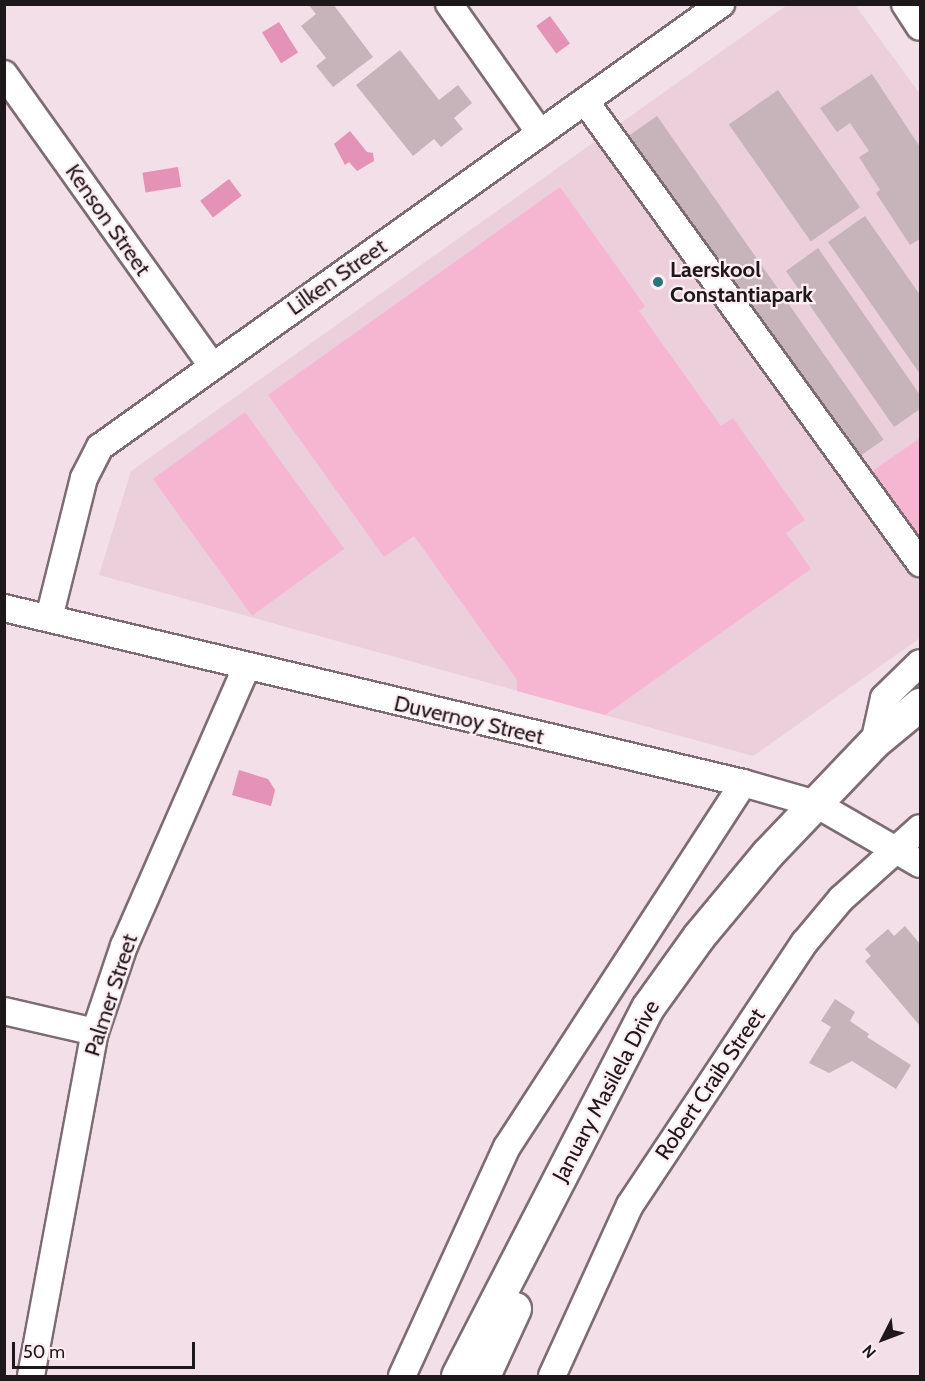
<!DOCTYPE html>
<html>
<head>
<meta charset="utf-8">
<style>
  body { margin:0 }
  #map { position:relative; width:925px; height:1381px; overflow:hidden; background:#f3dfe7; font-family:Cabin,sans-serif }
  div>[style] { position:absolute }
  .built>* { inset:0; background:#ebcfda }
  .green>* { inset:0; background:#f6b6d1; transform-origin:0 0 }
  .water>* { inset:0; background:#e492b6; transform-origin:0 0 }
  .building>* { inset:0; background:#c7b4bb; transform-origin:0 0 }
  .roads { filter:drop-shadow(2px 0 #7e6c73) drop-shadow(-2px 0 #7e6c73) drop-shadow(0 2px #7e6c73) drop-shadow(0 -2px #7e6c73) }
  .minor>* { height:26px; margin:-13px; padding:0 13px; transform-origin:13px; border-radius:13px; background:#fff }
  .major>* { height:32px; margin:-16px; padding:0 16px; transform-origin:16px; border-radius:16px; background:#fff }
  .dots>* { width:16px; height:16px; translate:-50% -50%; box-sizing:border-box; border:3px solid #feeef4; border-radius:50% }
  span { translate:-50% -50%; white-space:nowrap; text-align:center; line-height:1.15; -webkit-text-stroke:4.5px #feeef4; paint-order:stroke }
  .street-label { font-size:22px; color:#1f181b }
  .poi-label { font-size:22px; color:#1f181b; font-weight:700 }
  .left { translate:0 -50%; text-align:left }
  .frame { position:absolute; inset:0; border:6px solid #1f181b; pointer-events:none }
  .north { position:absolute; left:853px; top:1309px; width:60px; height:60px; -webkit-text-stroke:4px #feeef4; paint-order:stroke; rotate:228deg; font-size:16px; font-weight:700; line-height:24px; text-align:center; color:#1f181b }
  .north::after { content:''; display:block; margin:auto; width:21px; height:27px; background:#1f181b; clip-path:polygon(50% 0,100% 100%,50% 72%,0 100%) }
  .scale { position:absolute; left:12px; top:1342px; width:183px; height:27px; box-sizing:border-box; border:3px solid #1f181b; border-top:0; padding-left:8px; font-size:18px; line-height:21px; white-space:nowrap; color:#1f181b; -webkit-text-stroke:4px #feeef4; paint-order:stroke }
</style>
</head>
<body>
<div id="map">
  <div class="built">
    <div style="clip-path:polygon(787px 5px,855px 5px,920px 94px,920px 638px,753px 756px,99px 575px,131px 471px)"></div>
  </div>
  <div class="green">
    <div style="clip-path:polygon(560px 187px,645px 306px,639px 311px,721px 426px,733px 418px,805px 520px,786px 533px,811px 569px,605px 715px,517px 691px,517px 680px,414px 536px,384px 557px,268px 395px)"></div>
    <div style="left:245px;top:412px;width:169px;height:114px;rotate:54deg"></div>
    <div style="clip-path:polygon(920px 438px,920px 543px,871px 472px)"></div>
  </div>
  <div class="water">
    <div style="left:550px;top:16px;width:34px;height:17px;rotate:54deg"></div>
    <div style="left:279px;top:22px;width:36px;height:20px;rotate:58deg"></div>
    <div style="clip-path:polygon(350px 131px,367px 152px,373px 153px,374px 161px,357px 171px,349px 162px,345px 165px,334px 144px)"></div>
    <div style="left:178px;top:167px;width:20px;height:36px;rotate:81deg"></div>
    <div style="left:229px;top:179px;width:21px;height:36px;rotate:53deg"></div>
    <div style="clip-path:polygon(239px 770px,268px 779px,275px 790px,271px 806px,232px 795px)"></div>
  </div>
  <div class="building">
    <div style="clip-path:polygon(308px 4px,333px 4px,373px 57px,333px 87px,316px 66px,326px 58px,301px 26px,316px 14px)"></div>
    <div style="clip-path:polygon(400px 50px,439px 100px,458px 85px,472px 103px,454px 118px,463px 129px,441px 147px,434px 139px,413px 156px,356px 85px)"></div>
    <div style="clip-path:polygon(872px 74px,920px 147px,920px 239px,910px 245px,876px 193px,880px 190px,859px 157px,869px 151px,850px 123px,837px 132px,820px 108px)"></div>
    <div style="left:778px;top:90px;width:143px;height:60px;rotate:55deg"></div>
    <div style="left:657px;top:116px;width:395px;height:42px;rotate:55deg"></div>
    <div style="clip-path:polygon(865px 216px,920px 295px,920px 374px,828px 242px)"></div>
    <div style="clip-path:polygon(818px 248px,920px 395px,920px 409px,894px 427px,786px 271px)"></div>
    <div style="clip-path:polygon(905px 926px,920px 944px,920px 1026px,865px 961px,871px 956px,865px 949px,888px 929px,894px 936px)"></div>
    <div style="clip-path:polygon(835px 999px,855px 1012px,850px 1021px,869px 1034px,867px 1037px,911px 1065px,896px 1089px,852px 1061px,829px 1073px,809px 1063px,831px 1027px,821px 1021px)"></div>
  </div>
  <div class="roads">
    <div class="minor">
      <div style="left:449px;top:4px;width:158px;rotate:54.8deg"></div>
      <div style="left:905px;top:4px;width:27px;rotate:57deg"></div>
      <div style="left:4px;top:74px;width:359px;rotate:54.5deg"></div>
      <div style="left:585px;top:101px;width:571px;rotate:54.05deg"></div>
      <div style="left:4px;top:608px;width:759px;rotate:13.32deg"></div>
      <div style="left:743px;top:783px;width:76px;rotate:16deg"></div>
      <div style="left:816px;top:804px;width:120px;rotate:30deg"></div>
      <div style="left:49px;top:618px;width:144px;rotate:-76deg"></div>
      <div style="left:84px;top:478px;width:35px;rotate:-63deg"></div>
      <div style="left:100px;top:447px;width:763px;rotate:-35.5deg"></div>
      <div style="left:874px;top:743px;width:46px;rotate:-77.5deg"></div>
      <div style="left:884px;top:698px;width:50px;rotate:-44.2deg"></div>
      <div style="left:4px;top:1011px;width:93px;rotate:13deg"></div>
      <div style="left:31px;top:1376px;width:350px;rotate:-79.5deg"></div>
      <div style="left:95px;top:1032px;width:91px;rotate:-71.4deg"></div>
      <div style="left:124px;top:946px;width:304px;rotate:-66.3deg"></div>
      <div style="left:402px;top:1376px;width:252px;rotate:-65.4deg"></div>
      <div style="left:507px;top:1147px;width:434px;rotate:-57deg"></div>
      <div style="left:552px;top:1376px;width:188px;rotate:-65.5deg"></div>
      <div style="left:630px;top:1205px;width:316px;rotate:-56.4deg"></div>
      <div style="left:805px;top:942px;width:56px;rotate:-50.1deg"></div>
      <div style="left:841px;top:899px;width:106px;rotate:-41.9deg"></div>
    </div>
    <div class="major">
      <div style="left:458px;top:1376px;width:414px;rotate:-62.7deg"></div>
      <div style="left:648px;top:1008px;width:87px;rotate:-54.3deg"></div>
      <div style="left:699px;top:937px;width:108px;rotate:-50.3deg"></div>
      <div style="left:768px;top:854px;width:153px;rotate:-46.3deg"></div>
      <div style="left:874px;top:743px;width:60px;rotate:-39.6deg"></div>
      <div style="left:484px;top:1376px;width:74px;rotate:-65.2deg"></div>
    </div>
  </div>
  <div class="dots">
    <div style="left:658px;top:282px;background:#2b757a"></div>
  </div>
  <div class="street-label">
    <span style="left:108px;top:220px;rotate:55deg">Kenson Street</span>
    <span style="left:337px;top:277px;rotate:-35deg">Lilken Street</span>
    <span style="left:469px;top:720px;rotate:13deg">Duvernoy Street</span>
    <span style="left:111px;top:995px;rotate:-72deg">Palmer Street</span>
    <span style="left:710px;top:1084px;rotate:-56deg">Robert Craib Street</span>
    <span style="left:606px;top:1091px;rotate:-62deg">January Masilela Drive</span>
  </div>
  <div class="poi-label">
    <span class="left" style="left:670px;top:282px">Laerskool<br>Constantiapark</span>
  </div>
  <div class="frame"></div>
  <div class="north">N</div>
  <div class="scale">50 m</div>
</div>
</body>
</html>
